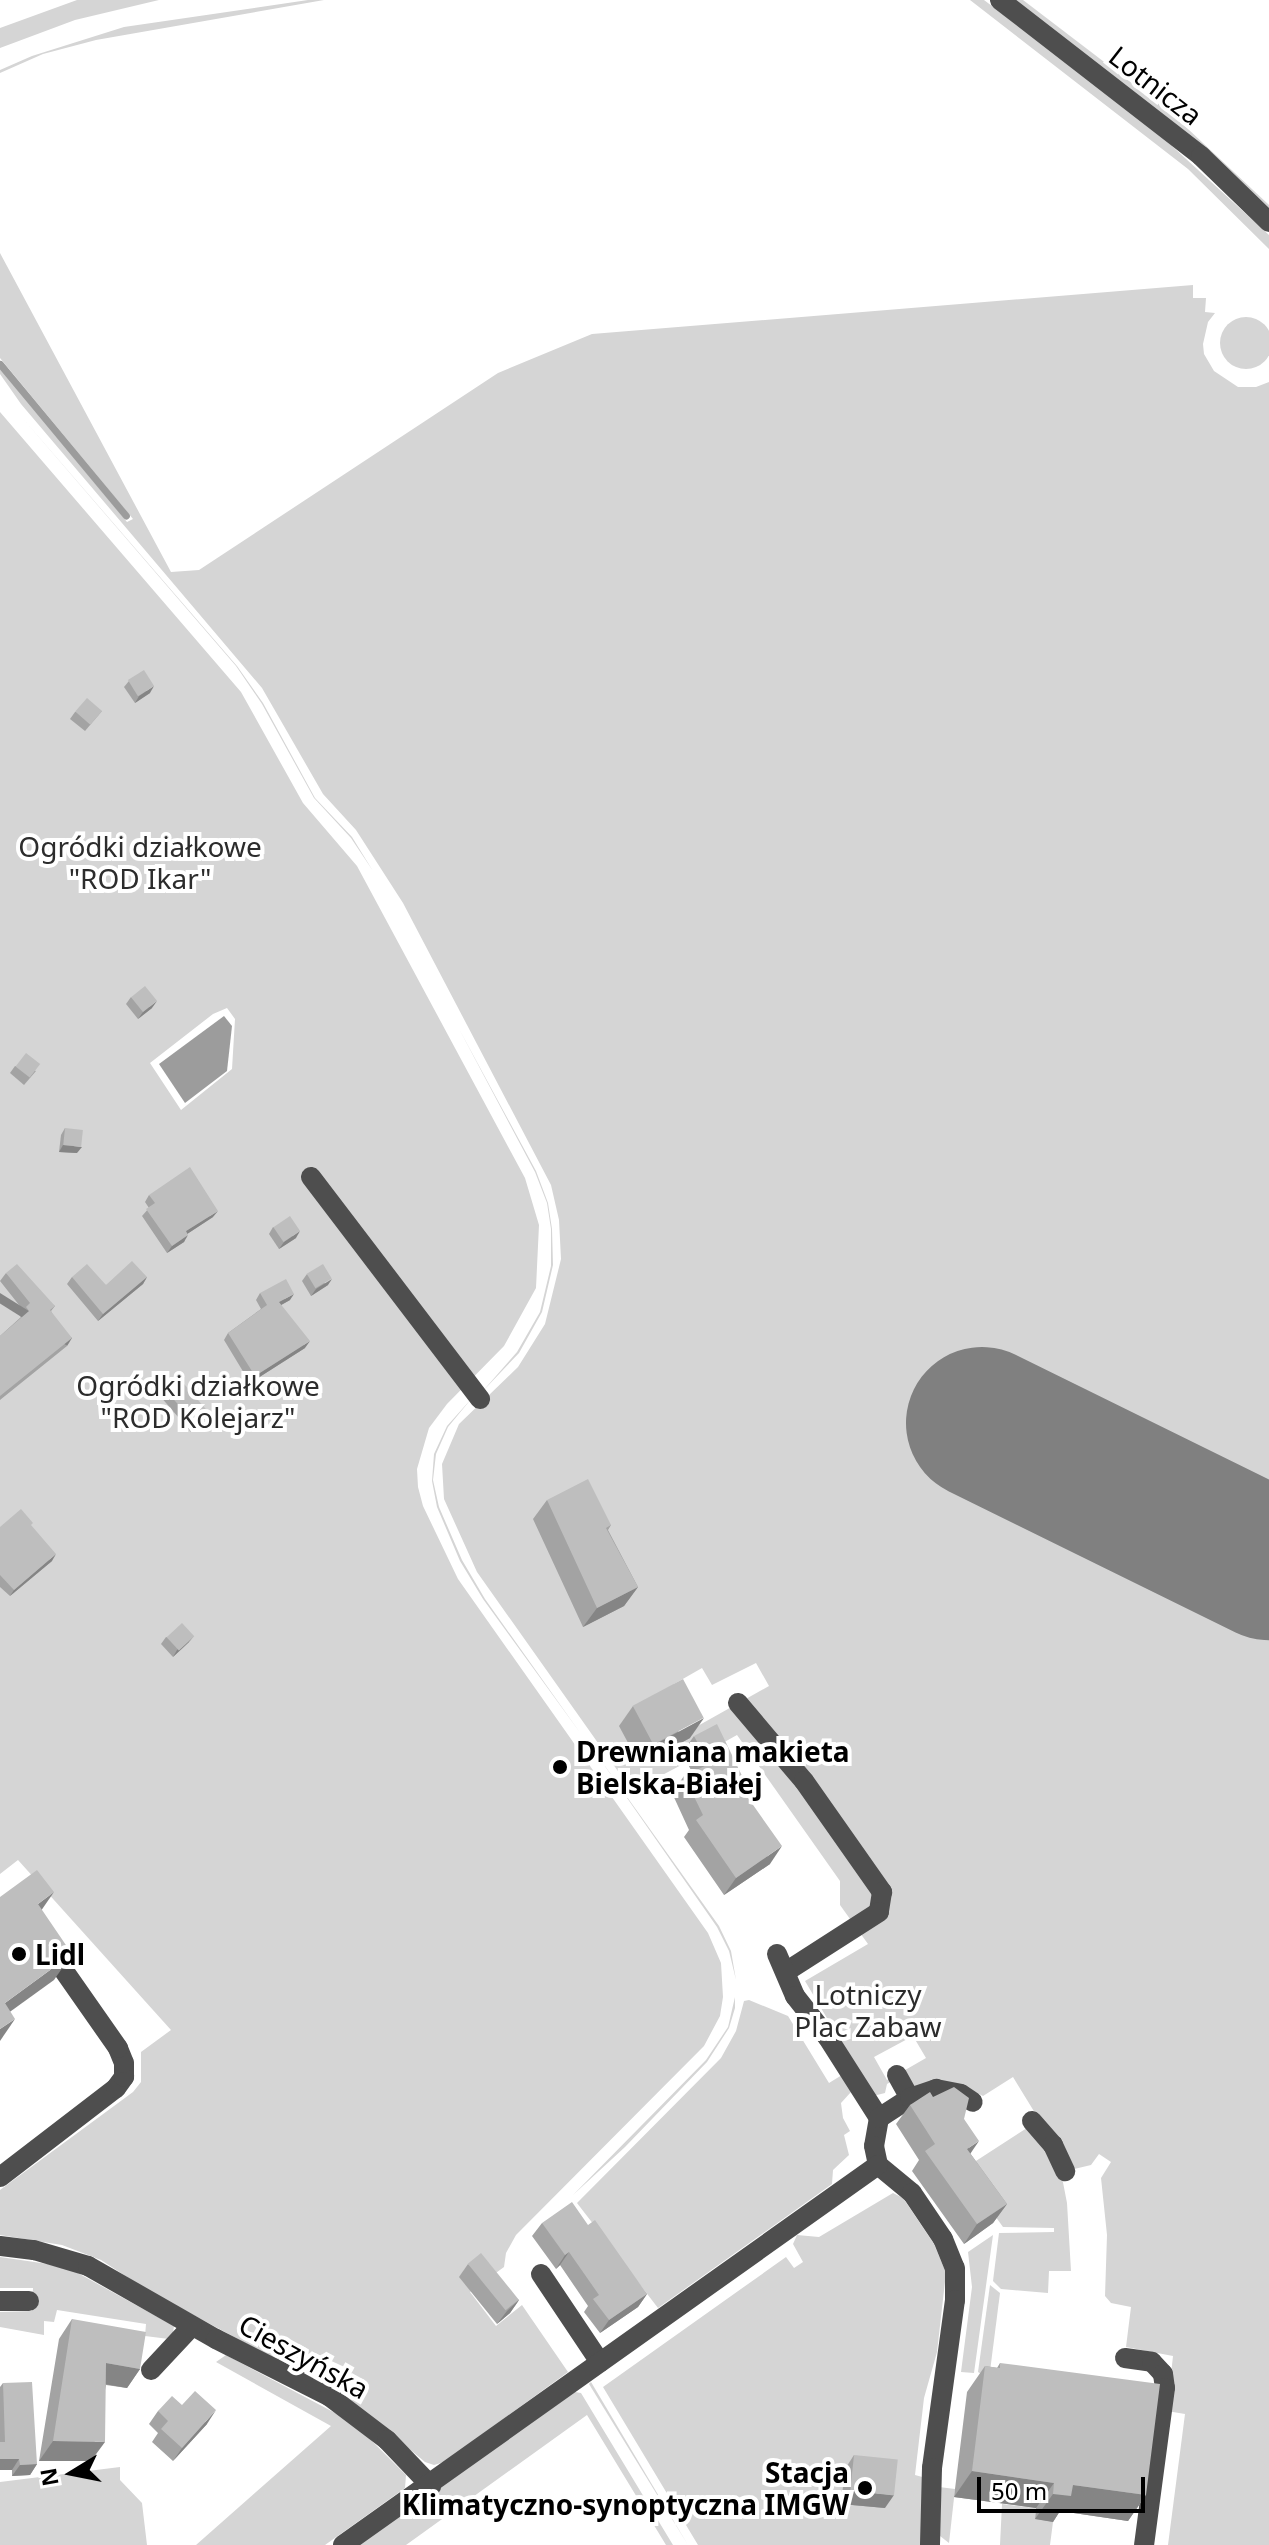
<!DOCTYPE html>
<html>
<head>
<meta charset="utf-8">
<style>
  body { margin:0 }
  #map { position:relative; width:1269px; height:2545px; overflow:hidden; background:#fff; font-family:"Noto Sans",sans-serif }
  div>[style] { position:absolute }
  .green>* { inset:0; background:#d5d5d5 }
  .round { border-radius:50% }
  .water>* { inset:0; background:#9c9c9c }
  .stream>* { height:7px; margin:-3.5px; padding:0 3.5px; transform-origin:3.5px; border-radius:3.5px; background:#9c9c9c }
  .runway>* { height:152px; margin:-76px; padding:0 76px; transform-origin:76px; border-radius:76px; background:#808080 }
  .minor>* { height:20px; margin:-10px; padding:0 10px; transform-origin:10px; border-radius:10px; background:#4e4e4e }
  .wall>* { inset:0; background:#a3a3a3 }
  .shaded-wall>* { inset:0; background:#858585; transform-origin:0 0 }
  .building>* { inset:0; background:#bebebe; transform-origin:0 0 }
  .dots>* { width:22px; height:22px; translate:-50% -50%; box-sizing:border-box; border:4px solid #fff; border-radius:50% }
  span { translate:-50% -50%; white-space:nowrap; text-align:center; line-height:1.15; -webkit-text-stroke:8px #fff; paint-order:stroke }
  .street-label { font-size:28px; color:#000 }
  .park-label { font-size:28px; color:#2c2c2c }
  .poi-label { font-size:28px; color:#000; font-weight:700 }
  .left { translate:0 -50%; text-align:left }
  .right { translate:-100% -50%; text-align:right }
  .north { position:absolute; left:32px; top:2433px; width:80px; height:80px; -webkit-text-stroke:6px #fff; paint-order:stroke; rotate:260deg; font-size:22px; font-weight:700; line-height:32px; text-align:center; color:#000 }
  .north::after { content:''; display:block; margin:auto; width:28px; height:36px; background:#000; clip-path:polygon(50% 0,100% 100%,50% 72%,0 100%) }
  .scale { position:absolute; left:977px; top:2477px; width:168px; height:36px; box-sizing:border-box; border:4px solid #000; border-top:0; padding-left:10px; font-size:24px; line-height:28px; white-space:nowrap; color:#000; -webkit-text-stroke:6px #fff; paint-order:stroke }
</style>
</head>
<body>
<div id="map">
  <div class="green">
    <div style="clip-path:polygon(77px 0,159px 0,75px 20px,0 48px,0 28px)"></div>
    <div style="clip-path:polygon(308px 0,324px 0,96px 40px,43px 54px,0 73px,0 70px,32px 56px,124px 27px)"></div>
    <div style="clip-path:polygon(970px 0,984px 0,1149px 125px,1269px 235px,1269px 249px,1188px 169px)"></div>
    <div style="clip-path:polygon(1012px 0,1023px 0,1171px 113px,1269px 205px,1269px 212px)"></div>
    <div style="clip-path:polygon(evenodd,0 253px,171px 572px,199px 570px,498px 373px,592px 334px,1193px 285px,1193px 298px,1206px 298px,1205px 312px,1215px 313px,1208px 322px,1203px 344px,1204px 354px,1214px 371px,1238px 387px,1256px 387px,1269px 382px,1269px 2545px,1168px 2545px,1185px 2414px,1167px 2411px,1173px 2356px,1126px 2347px,1131px 2307px,1111px 2303px,1105px 2296px,1107px 2235px,1101px 2178px,1111px 2162px,1099px 2154px,1091px 2165px,1070px 2170px,1013px 2077px,983px 2096px,975px 2092px,910px 2089px,900px 2073px,926px 2058px,913px 2036px,874px 2057px,887px 2080px,895px 2076px,894px 2080px,887px 2084px,885px 2093px,873px 2096px,805px 1981px,868px 1944px,840px 1905px,840px 1881px,737px 1735px,719px 1745px,683px 1754px,687px 1762px,632px 1791px,477px 1572px,444px 1499px,442px 1464px,459px 1424px,518px 1367px,545px 1324px,561px 1259px,559px 1220px,551px 1185px,403px 903px,356px 830px,323px 794px,262px 688px,21px 404px,0 374px,0 368px,127px 522px,133px 519px,0 358px,0 253px,756px 1663px,769px 1686px,687px 1732px,689px 1738px,640px 1765px,674px 1684px,702px 1668px,712px 1685px,756px 1663px)"></div>
    <div class="round" style="left:1220px;top:317px;width:52px;height:52px"></div>
    <div style="clip-path:polygon(evenodd,0 412px,241px 692px,303px 803px,357px 866px,525px 1178px,539px 1225px,536px 1288px,504px 1346px,447px 1404px,429px 1428px,417px 1469px,418px 1487px,423px 1506px,458px 1579px,708px 1933px,721px 1963px,723px 1997px,720px 2016px,704px 2046px,516px 2235px,506px 2253px,504px 2267px,470px 2292px,496px 2326px,522px 2305px,568px 2372px,444px 2462px,434px 2465px,425px 2462px,342px 2393px,351px 2370px,314px 2353px,307px 2367px,288px 2366px,147px 2290px,101px 2260px,62px 2245px,0 2235px,0 2190px,133px 2092px,141px 2082px,141px 2052px,171px 2030px,18px 1860px,0 1874px,0 412px,227px 1008px,235px 1019px,232px 1069px,181px 1110px,150px 1063px,213px 1014px,227px 1008px)"></div>
    <div style="clip-path:polygon(19px 414px,237px 666px,263px 703px,315px 798px,352px 837px,373px 871px,351px 838px,314px 798px,262px 704px,236px 666px)"></div>
    <div style="clip-path:polygon(458px 1027px,536px 1171px,548px 1203px,552px 1229px,553px 1265px,542px 1312px,519px 1353px,482px 1392px,517px 1352px,540px 1312px,551px 1266px,551px 1229px,547px 1203px,535px 1172px)"></div>
    <div style="clip-path:polygon(472px 1398px,448px 1427px,436px 1454px,433px 1480px,439px 1507px,462px 1560px,485px 1599px,581px 1734px,483px 1599px,460px 1561px,437px 1507px,432px 1481px,434px 1454px,447px 1426px)"></div>
    <div style="clip-path:polygon(595px 1752px,719px 1926px,731px 1951px,736px 1980px,729px 1951px,717px 1927px)"></div>
    <div style="clip-path:polygon(735px 1997px,735px 2008px,729px 2028px,707px 2062px,625px 2147px,573px 2195px,706px 2060px,728px 2027px)"></div>
    <div style="clip-path:polygon(749px 2000px,788px 2016px,829px 2083px,842px 2075px,851px 2092px,841px 2103px,843px 2118px,850px 2131px,844px 2135px,849px 2155px,833px 2170px,832px 2184px,658px 2308px,577px 2203px,721px 2058px,736px 2031px,744px 2001px)"></div>
    <div style="clip-path:polygon(1030px 2126px,1061px 2172px,1067px 2203px,1071px 2271px,1049px 2271px,1048px 2293px,1001px 2289px,993px 2281px,999px 2233px,1054px 2232px,1054px 2228px,1003px 2227px,962px 2170px)"></div>
    <div style="clip-path:polygon(893px 2193px,903px 2198px,934px 2244px,946px 2273px,937px 2352px,924px 2398px,915px 2475px,926px 2478px,925px 2545px,698px 2545px,603px 2387px,786px 2257px,794px 2268px,803px 2262px,793px 2244px,797px 2235px,819px 2237px)"></div>
    <div style="clip-path:polygon(993px 2235px,974px 2373px,961px 2372px,972px 2287px,968px 2252px)"></div>
    <div style="clip-path:polygon(0 2257px,48px 2264px,76px 2272px,174px 2326px,173px 2333px,169px 2339px,145px 2336px,146px 2324px,57px 2310px,54px 2322px,44px 2321px,44px 2335px,0 2327px,0 2312px,32px 2311px,33px 2288px,0 2288px)"></div>
    <div style="clip-path:polygon(990px 2285px,1000px 2293px,989px 2379px,978px 2372px)"></div>
    <div style="clip-path:polygon(226px 2355px,354px 2423px,406px 2475px,405px 2488px,325px 2545px,196px 2545px,331px 2426px,216px 2362px)"></div>
    <div style="clip-path:polygon(591px 2382px,688px 2545px,589px 2384px)"></div>
    <div style="clip-path:polygon(575px 2392px,581px 2393px,673px 2545px,666px 2545px,587px 2415px,406px 2545px,357px 2545px)"></div>
    <div style="clip-path:polygon(120px 2467px,120px 2480px,142px 2503px,147px 2545px,0 2545px,0 2482px)"></div>
    <div style="clip-path:polygon(939px 2487px,955px 2489px,949px 2543px,940px 2536px)"></div>
    <div style="clip-path:polygon(1002px 2504px,1036px 2508px,1035px 2519px,1053px 2522px,1050px 2545px,1000px 2545px)"></div>
  </div>
  <div class="water">
    <div style="clip-path:polygon(224px 1016px,232px 1026px,227px 1071px,185px 1103px,159px 1064px)"></div>
  </div>
  <div class="stream">
    <div style="left:0;top:364px;width:197px;rotate:50.3deg"></div>
  </div>
  <div class="runway">
    <div style="left:982px;top:1423px;width:320px;rotate:26.2deg"></div>
  </div>
  <div class="minor">
    <div style="left:1000px;top:0;width:254px;rotate:37.8deg"></div>
    <div style="left:1201px;top:156px;width:95px;rotate:44.1deg"></div>
    <div style="left:311px;top:1177px;width:279px;rotate:52.7deg"></div>
    <div style="left:738px;top:1703px;width:102px;rotate:49.8deg"></div>
    <div style="left:804px;top:1781px;width:136px;rotate:54.9deg"></div>
    <div style="left:882px;top:1892px;width:20px;rotate:99deg"></div>
    <div style="left:879px;top:1912px;width:109px;rotate:147.3deg"></div>
    <div style="left:777px;top:1954px;width:46px;rotate:66.8deg"></div>
    <div style="left:795px;top:1996px;width:53px;rotate:51.8deg"></div>
    <div style="left:828px;top:2038px;width:95px;rotate:57.5deg"></div>
    <div style="left:879px;top:2118px;width:28px;rotate:100deg"></div>
    <div style="left:874px;top:2146px;width:19px;rotate:78deg"></div>
    <div style="left:878px;top:2165px;width:44px;rotate:39.5deg"></div>
    <div style="left:912px;top:2193px;width:55px;rotate:56deg"></div>
    <div style="left:943px;top:2239px;width:31px;rotate:68deg"></div>
    <div style="left:955px;top:2268px;width:32px;rotate:90deg"></div>
    <div style="left:955px;top:2300px;width:170px;rotate:97.8deg"></div>
    <div style="left:932px;top:2468px;width:77px;rotate:91.5deg"></div>
    <div style="left:897px;top:2075px;width:26px;rotate:61deg"></div>
    <div style="left:879px;top:2118px;width:37px;rotate:-33deg"></div>
    <div style="left:910px;top:2098px;width:28px;rotate:-19deg"></div>
    <div style="left:936px;top:2089px;width:25px;rotate:11deg"></div>
    <div style="left:961px;top:2094px;width:14px;rotate:34deg"></div>
    <div style="left:1032px;top:2121px;width:32px;rotate:49deg"></div>
    <div style="left:1053px;top:2145px;width:29px;rotate:65deg"></div>
    <div style="left:0;top:2177px;width:146px;rotate:-37.5deg"></div>
    <div style="left:116px;top:2088px;width:14px;rotate:-54deg"></div>
    <div style="left:124px;top:2077px;width:14px;rotate:-90deg"></div>
    <div style="left:124px;top:2063px;width:16px;rotate:-112deg"></div>
    <div style="left:118px;top:2048px;width:122px;rotate:-125deg"></div>
    <div style="left:0;top:2246px;width:34px;rotate:7deg"></div>
    <div style="left:34px;top:2250px;width:56px;rotate:16.5deg"></div>
    <div style="left:88px;top:2266px;width:147px;rotate:29.7deg"></div>
    <div style="left:216px;top:2339px;width:127px;rotate:26.8deg"></div>
    <div style="left:329px;top:2396px;width:73px;rotate:37.2deg"></div>
    <div style="left:387px;top:2440px;width:64px;rotate:46.3deg"></div>
    <div style="left:541px;top:2274px;width:106px;rotate:56.2deg"></div>
    <div style="left:0;top:2301px;width:29px"></div>
    <div style="left:1125px;top:2358px;width:27px;rotate:8deg"></div>
    <div style="left:1152px;top:2362px;width:16px;rotate:47deg"></div>
    <div style="left:1163px;top:2374px;width:14px;rotate:82deg"></div>
    <div style="left:1165px;top:2388px;width:158px;rotate:97.6deg"></div>
    <div style="left:151px;top:2370px;width:60px;rotate:-47deg"></div>
    <div style="left:343px;top:2545px;width:656px;rotate:-35.39deg"></div>
  </div>
  <div class="wall">
    <div style="clip-path:polygon(129px 681px,150px 693px,135px 703px,124px 687px)"></div>
    <div style="clip-path:polygon(102px 711px,85px 731px,70px 719px,75px 712px)"></div>
    <div style="clip-path:polygon(131px 997px,152px 1008px,138px 1019px,126px 1004px)"></div>
    <div style="clip-path:polygon(15px 1066px,36px 1071px,24px 1085px,10px 1073px)"></div>
    <div style="clip-path:polygon(65px 1128px,77px 1153px,59px 1152px,61px 1135px)"></div>
    <div style="clip-path:polygon(149px 1195px,213px 1217px,187px 1234px,184px 1242px,167px 1253px,142px 1216px,149px 1208px,145px 1202px)"></div>
    <div style="clip-path:polygon(273px 1227px,296px 1238px,279px 1249px,269px 1234px)"></div>
    <div style="clip-path:polygon(6px 1273px,55px 1306px,51px 1311px,67px 1346px,0 1400px,0 1336px,21px 1317px,20px 1316px,23px 1310px,0 1281px)"></div>
    <div style="clip-path:polygon(307px 1274px,328px 1285px,311px 1296px,302px 1281px)"></div>
    <div style="clip-path:polygon(72px 1277px,106px 1285px,147px 1277px,143px 1284px,98px 1321px,67px 1284px)"></div>
    <div style="clip-path:polygon(260px 1293px,290px 1300px,281px 1305px,305px 1348px,250px 1383px,224px 1340px,228px 1333px,261px 1309px,256px 1300px)"></div>
    <div style="clip-path:polygon(165px 1390px,209px 1413px,204px 1420px,191px 1432px,160px 1396px)"></div>
    <div style="clip-path:polygon(547px 1500px,611px 1525px,608px 1530px,638px 1587px,624px 1606px,583px 1627px,533px 1519px)"></div>
    <div style="clip-path:polygon(0 1527px,52px 1561px,10px 1596px,0 1587px)"></div>
    <div style="clip-path:polygon(166px 1637px,189px 1642px,173px 1657px,161px 1644px)"></div>
    <div style="clip-path:polygon(633px 1706px,690px 1738px,640px 1765px,619px 1726px)"></div>
    <div style="clip-path:polygon(694px 1736px,741px 1788px,770px 1864px,724px 1895px,684px 1837px,689px 1830px,672px 1793px,684px 1776px,692px 1772px,682px 1753px)"></div>
    <div style="clip-path:polygon(933px 2097px,964px 2119px,970px 2153px,1007px 2204px,993px 2223px,964px 2244px,912px 2171px,919px 2160px,896px 2124px,910px 2105px)"></div>
    <div style="clip-path:polygon(542px 2223px,588px 2225px,647px 2294px,638px 2307px,600px 2333px,584px 2312px,588px 2306px,560px 2265px,556px 2269px,532px 2236px)"></div>
    <div style="clip-path:polygon(468px 2264px,519px 2300px,510px 2313px,497px 2324px,459px 2277px)"></div>
    <div style="clip-path:polygon(72px 2319px,140px 2369px,127px 2388px,106px 2385px,91px 2461px,39px 2461px,59px 2339px)"></div>
    <div style="clip-path:polygon(1000px 2363px,1146px 2495px,1128px 2521px,1060px 2511px,1053px 2522px,1035px 2519px,1036px 2508px,954px 2497px,967px 2392px,985px 2366px,997px 2368px)"></div>
    <div style="clip-path:polygon(3px 2383px,37px 2464px,30px 2475px,12px 2476px,12px 2470px,0 2470px,0 2387px)"></div>
    <div style="clip-path:polygon(182px 2405px,207px 2424px,173px 2461px,152px 2442px,158px 2433px,149px 2424px,158px 2411px)"></div>
    <div style="clip-path:polygon(854px 2455px,885px 2508px,841px 2504px,845px 2469px)"></div>
  </div>
  <div class="shaded-wall">
    <div style="clip-path:polygon(154px 686px,150px 693px,135px 703px,139px 696px)"></div>
    <div style="clip-path:polygon(157px 1001px,152px 1008px,138px 1019px,143px 1012px)"></div>
    <div style="clip-path:polygon(63px 1145px,82px 1147px,77px 1153px,59px 1152px)"></div>
    <div style="clip-path:polygon(218px 1211px,213px 1217px,181px 1238px,186px 1231px)"></div>
    <div style="clip-path:polygon(300px 1231px,296px 1238px,279px 1249px,284px 1242px)"></div>
    <div style="clip-path:polygon(188px 1235px,184px 1242px,167px 1253px,172px 1246px)"></div>
    <div style="clip-path:polygon(147px 1277px,143px 1284px,98px 1321px,103px 1314px)"></div>
    <div style="clip-path:polygon(332px 1279px,328px 1285px,311px 1296px,316px 1289px)"></div>
    <div style="clip-path:polygon(294px 1294px,290px 1300px,274px 1309px,279px 1302px)"></div>
    <div style="left:72px;top:1338px;width:9px;height:92px;rotate:122deg"></div>
    <div style="clip-path:polygon(310px 1341px,305px 1348px,250px 1383px,255px 1376px)"></div>
    <div style="clip-path:polygon(209px 1413px,204px 1420px,191px 1432px,196px 1425px)"></div>
    <div style="clip-path:polygon(56px 1554px,52px 1561px,10px 1596px,14px 1590px)"></div>
    <div style="clip-path:polygon(638px 1587px,624px 1606px,583px 1627px,597px 1608px)"></div>
    <div style="clip-path:polygon(194px 1636px,189px 1642px,173px 1657px,177px 1650px)"></div>
    <div style="clip-path:polygon(704px 1718px,690px 1738px,640px 1765px,654px 1745px)"></div>
    <div style="clip-path:polygon(782px 1846px,770px 1864px,724px 1895px,736px 1878px)"></div>
    <div style="clip-path:polygon(54px 1892px,36px 1918px,38px 1904px)"></div>
    <div style="clip-path:polygon(72px 1954px,54px 1980px,0 2019px,5px 2003px)"></div>
    <div style="clip-path:polygon(15px 2019px,0 2041px,0 2029px)"></div>
    <div style="clip-path:polygon(979px 2141px,966px 2160px,967px 2149px)"></div>
    <div style="clip-path:polygon(1007px 2204px,993px 2223px,964px 2244px,977px 2224px)"></div>
    <div style="clip-path:polygon(569px 2252px,560px 2265px,556px 2269px,565px 2255px)"></div>
    <div style="clip-path:polygon(647px 2294px,638px 2307px,600px 2333px,609px 2320px)"></div>
    <div style="clip-path:polygon(519px 2300px,510px 2313px,497px 2324px,507px 2311px)"></div>
    <div style="clip-path:polygon(106px 2363px,140px 2369px,127px 2388px,93px 2382px)"></div>
    <div style="clip-path:polygon(216px 2410px,207px 2424px,173px 2461px,182px 2448px)"></div>
    <div style="clip-path:polygon(53px 2441px,105px 2442px,91px 2461px,39px 2461px)"></div>
    <div style="clip-path:polygon(0 2459px,19px 2459px,12px 2470px,0 2470px)"></div>
    <div style="clip-path:polygon(37px 2464px,30px 2475px,12px 2476px,20px 2465px)"></div>
    <div style="clip-path:polygon(972px 2471px,1054px 2483px,1036px 2508px,954px 2497px)"></div>
    <div style="clip-path:polygon(1073px 2485px,1146px 2495px,1128px 2521px,1060px 2511px,1053px 2522px,1035px 2519px,1053px 2494px)"></div>
    <div style="clip-path:polygon(851px 2491px,894px 2495px,885px 2508px,841px 2504px)"></div>
  </div>
  <div class="building">
    <div style="left:144px;top:670px;width:19px;height:19px;rotate:58deg"></div>
    <div style="left:87px;top:698px;width:20px;height:18px;rotate:41deg"></div>
    <div style="left:145px;top:986px;width:19px;height:18px;rotate:51deg"></div>
    <div style="left:26px;top:1053px;width:18px;height:17px;rotate:38deg"></div>
    <div style="left:65px;top:1128px;width:18px;height:17px;rotate:6deg"></div>
    <div style="clip-path:polygon(190px 1167px,218px 1211px,186px 1231px,188px 1235px,172px 1246px,146px 1209px,155px 1203px,149px 1195px)"></div>
    <div style="left:290px;top:1216px;width:18px;height:20px;rotate:56deg"></div>
    <div style="clip-path:polygon(132px 1261px,147px 1277px,103px 1314px,72px 1277px,87px 1264px,106px 1285px)"></div>
    <div style="clip-path:polygon(17px 1264px,55px 1306px,50px 1310px,72px 1338px,0 1396px,0 1336px,29px 1311px,26px 1307px,30px 1303px,6px 1273px)"></div>
    <div style="left:323px;top:1264px;width:17px;height:19px;rotate:59deg"></div>
    <div style="clip-path:polygon(286px 1279px,294px 1294px,279px 1302px,310px 1341px,255px 1376px,228px 1333px,267px 1305px,260px 1293px)"></div>
    <div style="left:178px;top:1377px;width:48px;height:18px;rotate:49deg"></div>
    <div style="clip-path:polygon(588px 1479px,611px 1525px,606px 1528px,638px 1587px,597px 1608px,547px 1500px)"></div>
    <div style="clip-path:polygon(21px 1509px,33px 1523px,31px 1525px,56px 1554px,14px 1590px,0 1575px,0 1527px)"></div>
    <div style="left:182px;top:1623px;width:18px;height:21px;rotate:47deg"></div>
    <div style="left:683px;top:1679px;width:44px;height:57px;rotate:62deg"></div>
    <div style="clip-path:polygon(717px 1724px,745px 1782px,739px 1785px,782px 1846px,736px 1878px,696px 1820px,703px 1815px,684px 1776px,709px 1764px,694px 1736px)"></div>
    <div style="clip-path:polygon(37px 1870px,54px 1892px,38px 1904px,72px 1954px,5px 2003px,15px 2019px,0 2029px,0 1897px)"></div>
    <div style="clip-path:polygon(954px 2087px,969px 2098px,964px 2119px,979px 2141px,967px 2149px,1007px 2204px,977px 2224px,925px 2151px,935px 2144px,910px 2105px,930px 2092px,933px 2097px)"></div>
    <div style="clip-path:polygon(572px 2202px,588px 2225px,595px 2220px,647px 2294px,609px 2320px,593px 2299px,599px 2295px,569px 2252px,565px 2255px,542px 2223px)"></div>
    <div style="left:481px;top:2253px;width:60px;height:17px;rotate:51deg"></div>
    <div style="clip-path:polygon(72px 2319px,146px 2332px,140px 2369px,106px 2363px,105px 2442px,53px 2441px)"></div>
    <div style="clip-path:polygon(1000px 2363px,1160px 2384px,1146px 2495px,1073px 2485px,1071px 2496px,1053px 2494px,1054px 2483px,972px 2471px,985px 2366px,1000px 2368px)"></div>
    <div style="clip-path:polygon(32px 2382px,37px 2464px,20px 2465px,19px 2459px,0 2459px,0 2442px,5px 2442px,3px 2383px)"></div>
    <div style="clip-path:polygon(195px 2391px,216px 2410px,182px 2448px,161px 2429px,168px 2421px,158px 2411px,172px 2396px,182px 2405px)"></div>
    <div style="left:854px;top:2455px;width:44px;height:36px;rotate:6deg"></div>
  </div>
  <div class="dots">
    <div style="left:560px;top:1767px;background:#000"></div>
    <div style="left:19px;top:1954px;background:#000"></div>
    <div style="left:865px;top:2488px;background:#000"></div>
  </div>
  <div class="street-label">
    <span style="left:1156px;top:85px;rotate:38deg">Lotnicza</span>
    <span style="left:304px;top:2356px;rotate:29deg">Cieszyńska</span>
  </div>
  <div class="park-label">
    <span style="left:140px;top:862px">Ogródki działkowe<br>"ROD Ikar"</span>
    <span style="left:198px;top:1401px">Ogródki działkowe<br>"ROD Kolejarz"</span>
    <span style="left:868px;top:2010px">Lotniczy<br>Plac Zabaw</span>
  </div>
  <div class="poi-label">
    <span class="left" style="left:576px;top:1767px">Drewniana makieta<br>Bielska-Białej</span>
    <span class="left" style="left:35px;top:1954px">Lidl</span>
    <span class="right" style="left:849px;top:2488px">Stacja<br>Klimatyczno-synoptyczna IMGW</span>
  </div>
  <div class="north">N</div>
  <div class="scale">50 m</div>
</div>
</body>
</html>
